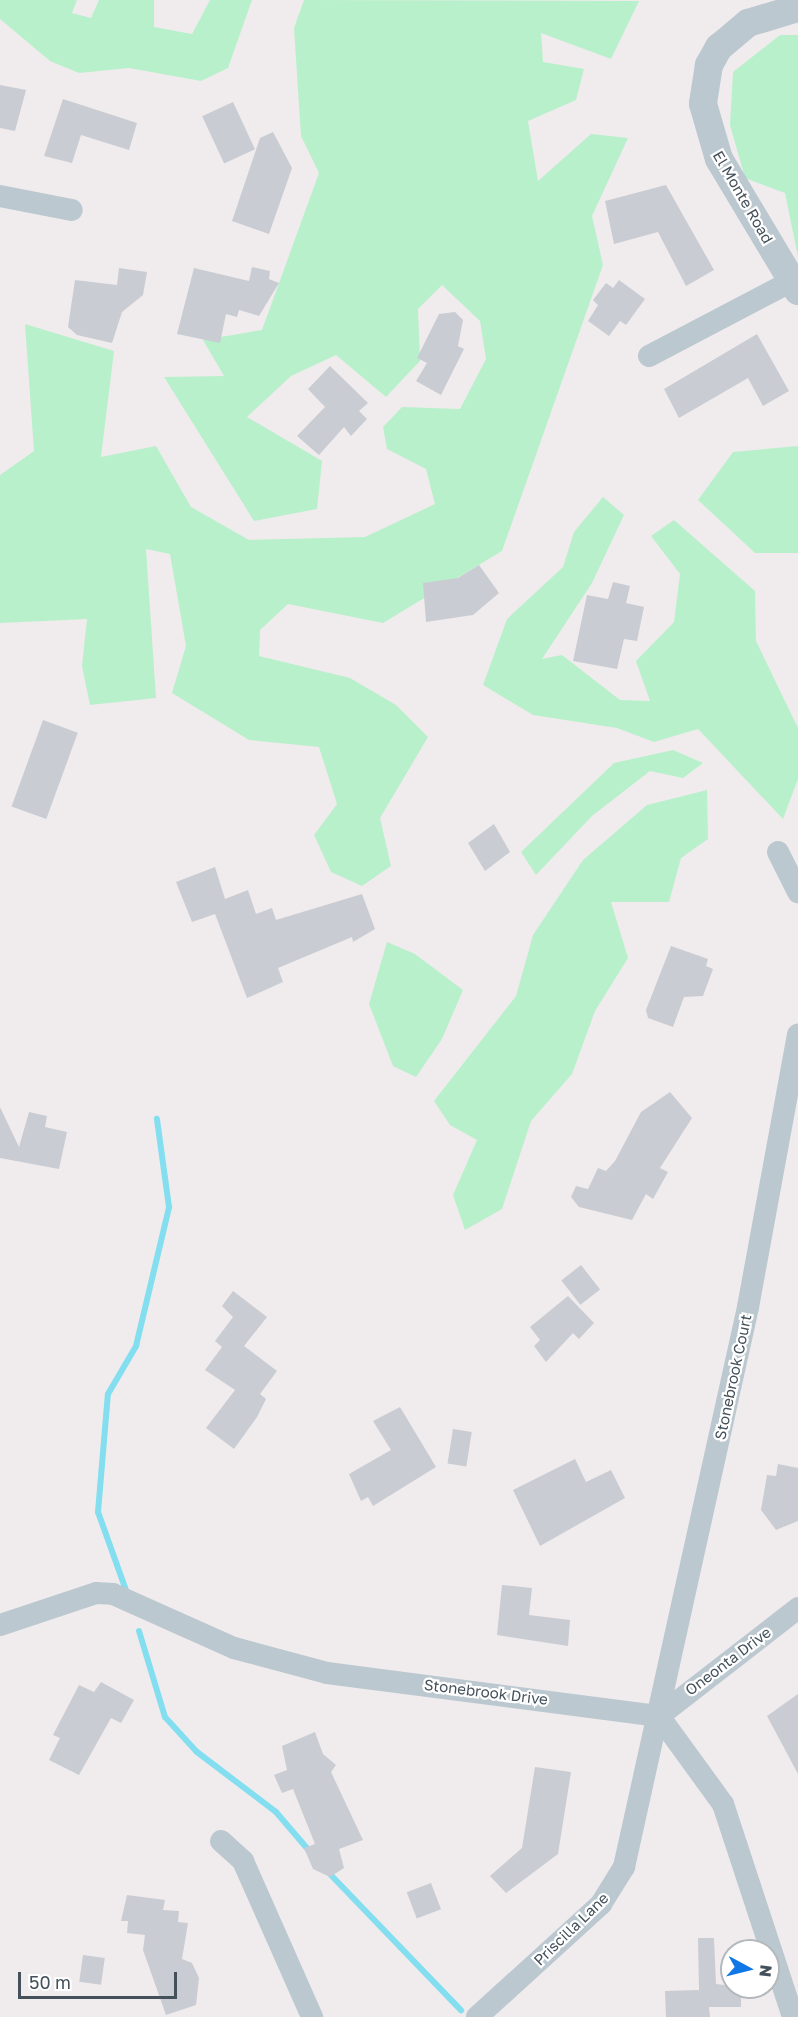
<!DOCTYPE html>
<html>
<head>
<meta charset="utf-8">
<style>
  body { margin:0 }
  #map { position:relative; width:798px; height:2017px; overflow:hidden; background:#f0eced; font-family:"Golos Text",sans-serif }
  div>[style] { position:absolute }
  .green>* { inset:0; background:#b8f0cb }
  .stream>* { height:6px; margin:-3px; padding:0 3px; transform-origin:3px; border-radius:3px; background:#83def0 }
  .building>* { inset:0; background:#c9ccd2; transform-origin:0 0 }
  .minor>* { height:22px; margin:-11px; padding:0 11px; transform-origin:11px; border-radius:11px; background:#bcc8d0 }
  .tertiary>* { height:28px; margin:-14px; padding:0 14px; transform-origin:14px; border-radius:14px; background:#bcc8d0 }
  span { translate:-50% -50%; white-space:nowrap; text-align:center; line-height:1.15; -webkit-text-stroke:4.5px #fff; paint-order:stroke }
  .street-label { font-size:15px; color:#44515b }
  .north { position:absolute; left:720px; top:1939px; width:60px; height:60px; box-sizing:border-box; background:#fff; border:2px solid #b4b9bd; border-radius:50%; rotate:97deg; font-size:16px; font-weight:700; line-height:24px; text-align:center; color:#44515b }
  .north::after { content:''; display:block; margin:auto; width:21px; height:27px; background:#1077e6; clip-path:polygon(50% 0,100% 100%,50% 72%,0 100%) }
  .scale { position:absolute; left:18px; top:1972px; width:159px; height:27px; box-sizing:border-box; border:3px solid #44515b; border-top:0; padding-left:8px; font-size:18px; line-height:21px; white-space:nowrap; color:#44515b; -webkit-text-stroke:4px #fff; paint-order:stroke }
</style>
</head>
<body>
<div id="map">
  <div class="green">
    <div style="clip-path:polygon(0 0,77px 0,72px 13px,91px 18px,99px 0,154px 0,154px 27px,192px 34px,210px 0,252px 0,228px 68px,201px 81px,129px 68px,79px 73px,50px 61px,0 19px)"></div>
    <div style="clip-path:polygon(304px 0,639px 1px,611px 59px,541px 33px,543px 62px,584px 69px,576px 100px,528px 121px,538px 181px,591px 134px,628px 138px,592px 216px,603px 265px,502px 551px,383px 623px,288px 604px,260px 630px,259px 656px,350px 678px,396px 705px,428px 737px,380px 818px,391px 866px,362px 886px,331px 872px,314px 835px,337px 804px,319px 747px,249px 740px,172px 693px,186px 646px,170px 554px,146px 549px,156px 698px,90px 705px,82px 666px,87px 619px,0 623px,0 475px,34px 451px,25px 324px,114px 351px,101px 457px,156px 446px,191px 507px,249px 540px,365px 537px,435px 504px,426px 469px,387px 449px,383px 427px,402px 407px,460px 409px,486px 359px,480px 321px,442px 285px,418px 309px,420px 361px,386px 397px,336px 355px,291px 376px,247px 417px,322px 461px,317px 509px,254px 521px,164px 377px,224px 376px,203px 340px,262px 330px,319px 173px,301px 136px,294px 28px)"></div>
    <div style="clip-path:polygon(780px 35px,798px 35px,798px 257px,785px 193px,745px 178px,730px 125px,733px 72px)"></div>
    <div style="clip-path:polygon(798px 446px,798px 553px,755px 553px,698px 500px,733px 452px)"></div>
    <div style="clip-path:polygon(603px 497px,624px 515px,592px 583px,542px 659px,562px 655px,620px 700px,650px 701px,636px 661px,674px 622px,680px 574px,651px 536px,674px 520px,755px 591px,756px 641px,798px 728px,798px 779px,783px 819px,698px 729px,654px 742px,617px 728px,533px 715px,483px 685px,507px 619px,563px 567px,574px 532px)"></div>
    <div style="clip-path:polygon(673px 750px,703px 763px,683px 778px,650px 771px,592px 816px,536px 875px,521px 852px,614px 763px)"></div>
    <div style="clip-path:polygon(707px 790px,708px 839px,681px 858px,669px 902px,611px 902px,628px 958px,595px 1011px,572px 1074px,531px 1121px,502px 1209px,465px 1230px,453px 1195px,477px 1140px,450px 1125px,434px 1101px,516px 996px,533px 935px,583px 860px,647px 805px)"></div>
    <div style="clip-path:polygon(387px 942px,415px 954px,463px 990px,442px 1039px,416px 1077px,393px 1066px,369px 1004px)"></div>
  </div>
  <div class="stream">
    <div style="left:127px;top:1593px;width:86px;rotate:-109.7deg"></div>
    <div style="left:98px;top:1512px;width:118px;rotate:-85.2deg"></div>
    <div style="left:108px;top:1394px;width:56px;rotate:-59.7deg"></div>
    <div style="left:136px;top:1346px;width:143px;rotate:-76.6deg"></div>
    <div style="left:169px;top:1207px;width:89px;rotate:-97.8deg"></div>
    <div style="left:139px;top:1631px;width:90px;rotate:73.2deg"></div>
    <div style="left:165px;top:1717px;width:47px;rotate:47.6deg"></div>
    <div style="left:197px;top:1752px;width:99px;rotate:37.2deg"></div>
    <div style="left:276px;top:1812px;width:54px;rotate:49.5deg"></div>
    <div style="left:328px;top:1872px;width:192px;rotate:46.1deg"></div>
  </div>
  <div class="building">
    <div style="clip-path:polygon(0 85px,26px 90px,15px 131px,0 128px)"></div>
    <div style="clip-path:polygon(63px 99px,137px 123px,129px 150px,81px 135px,72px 163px,44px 156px)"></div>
    <div style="left:233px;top:102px;width:52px;height:34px;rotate:65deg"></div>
    <div style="clip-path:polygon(273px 132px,292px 168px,269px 234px,232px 221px,260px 138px)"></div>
    <div style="clip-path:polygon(666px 185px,714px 270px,686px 286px,658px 232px,614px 244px,605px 201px)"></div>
    <div style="clip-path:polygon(252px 267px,270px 271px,269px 279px,279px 283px,259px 316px,239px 310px,237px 317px,226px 314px,220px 343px,177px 334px,194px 268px,249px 281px)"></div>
    <div style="clip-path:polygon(119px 268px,147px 272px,143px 295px,122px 312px,112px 343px,77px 335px,68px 327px,75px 280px,117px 285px)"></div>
    <div style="clip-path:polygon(619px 280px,645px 299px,626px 325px,620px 321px,609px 336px,588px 321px,598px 305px,593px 300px,606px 283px,613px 288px)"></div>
    <div style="clip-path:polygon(455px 312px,463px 320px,458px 346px,464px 349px,441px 395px,416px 381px,427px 363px,417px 358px,439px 314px)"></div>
    <div style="clip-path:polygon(757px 334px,789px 391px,763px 406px,748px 378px,679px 418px,664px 389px)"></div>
    <div style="clip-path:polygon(330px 366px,368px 403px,359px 411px,367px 419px,351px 436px,344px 427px,319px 455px,297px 436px,325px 407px,308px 389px)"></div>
    <div style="clip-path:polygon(479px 565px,499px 593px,473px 615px,426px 622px,423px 583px,458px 578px)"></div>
    <div style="clip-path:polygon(613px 582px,630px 586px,626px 603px,644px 607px,637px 641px,624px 639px,617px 669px,573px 661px,587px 595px,608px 599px)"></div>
    <div style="left:43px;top:720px;width:37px;height:92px;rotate:20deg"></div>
    <div style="clip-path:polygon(494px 824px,510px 852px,485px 871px,468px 843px)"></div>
    <div style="clip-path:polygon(215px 867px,225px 899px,248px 890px,256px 914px,272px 908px,276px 920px,362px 894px,375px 929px,353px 942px,352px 937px,278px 968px,283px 982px,247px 998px,215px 914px,192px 922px,176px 882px)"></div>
    <div style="clip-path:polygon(671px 946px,708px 959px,706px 966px,713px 969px,703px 996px,684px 997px,673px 1027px,648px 1018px,646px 1010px)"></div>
    <div style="clip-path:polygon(670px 1092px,692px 1118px,660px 1168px,668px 1172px,653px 1199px,646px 1194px,632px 1220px,579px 1207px,571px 1197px,576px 1186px,588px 1189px,598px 1168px,606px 1171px,615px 1161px,641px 1112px)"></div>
    <div style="clip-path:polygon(0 1107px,19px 1147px,29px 1112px,47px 1116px,45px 1127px,67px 1132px,59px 1169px,0 1158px)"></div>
    <div style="left:581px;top:1265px;width:31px;height:25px;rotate:52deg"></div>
    <div style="clip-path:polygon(233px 1291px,267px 1317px,244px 1346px,277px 1371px,260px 1394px,266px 1399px,257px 1417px,234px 1449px,206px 1428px,235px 1390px,205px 1370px,222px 1347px,215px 1341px,233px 1317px,222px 1306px)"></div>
    <div style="clip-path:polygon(568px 1296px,594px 1323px,579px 1339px,573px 1333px,546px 1362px,534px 1346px,540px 1340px,530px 1327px)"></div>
    <div style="clip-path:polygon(400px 1407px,436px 1467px,373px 1506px,368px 1497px,361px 1501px,349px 1474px,391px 1450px,373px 1421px)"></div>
    <div style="left:453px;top:1429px;width:19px;height:35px;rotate:9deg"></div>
    <div style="clip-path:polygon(575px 1459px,586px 1482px,611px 1470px,625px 1498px,540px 1546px,513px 1490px)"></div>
    <div style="clip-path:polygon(778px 1464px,798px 1468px,798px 1521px,776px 1530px,761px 1510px,767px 1475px,776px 1476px)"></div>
    <div style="clip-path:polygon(502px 1585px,532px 1588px,529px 1615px,570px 1620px,568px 1646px,497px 1635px)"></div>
    <div style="clip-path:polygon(101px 1682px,134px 1700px,121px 1723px,111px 1718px,79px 1775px,49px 1760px,60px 1738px,53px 1735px,79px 1685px,94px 1692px)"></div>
    <div style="clip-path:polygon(798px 1694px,798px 1774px,767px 1716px)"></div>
    <div style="clip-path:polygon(315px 1732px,323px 1754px,336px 1765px,331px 1772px,363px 1840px,339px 1849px,344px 1868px,330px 1877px,313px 1869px,304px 1848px,315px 1844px,293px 1789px,282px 1793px,274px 1775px,287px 1770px,282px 1746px)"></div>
    <div style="clip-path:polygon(535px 1767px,571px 1772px,558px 1854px,506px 1893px,490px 1876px,522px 1848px)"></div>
    <div style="left:431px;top:1883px;width:28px;height:26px;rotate:69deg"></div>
    <div style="clip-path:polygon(127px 1895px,165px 1900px,163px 1910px,179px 1911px,178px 1922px,188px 1923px,182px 1959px,192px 1963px,199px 1978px,196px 2005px,166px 2015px,143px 1950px,145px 1935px,127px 1933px,128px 1921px,121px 1921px)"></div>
    <div style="clip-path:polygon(698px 1938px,714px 1938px,716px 1984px,741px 1987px,741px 2007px,709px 2007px,710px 2017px,666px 2017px,665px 1991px,699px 1990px)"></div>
    <div style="left:83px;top:1955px;width:22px;height:27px;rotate:8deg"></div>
  </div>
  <div class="minor">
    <div style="left:0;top:196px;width:73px;rotate:11deg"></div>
    <div style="left:649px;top:356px;width:161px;rotate:-27.7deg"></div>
    <div style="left:778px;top:852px;width:45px;rotate:63.4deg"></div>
    <div style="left:0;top:1625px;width:101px;rotate:-18.4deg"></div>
    <div style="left:96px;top:1593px;width:17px;rotate:3deg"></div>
    <div style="left:113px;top:1594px;width:133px;rotate:24.1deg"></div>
    <div style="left:234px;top:1648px;width:96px;rotate:15deg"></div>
    <div style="left:327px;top:1673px;width:335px;rotate:7.4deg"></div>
    <div style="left:659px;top:1716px;width:109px;rotate:54deg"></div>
    <div style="left:723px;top:1804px;width:224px;rotate:71.8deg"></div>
    <div style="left:659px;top:1716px;width:176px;rotate:-37.8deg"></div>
    <div style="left:221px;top:1841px;width:30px;rotate:42deg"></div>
    <div style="left:243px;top:1861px;width:171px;rotate:66.1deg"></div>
    <div style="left:477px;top:2017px;width:168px;rotate:-42.3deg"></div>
    <div style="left:601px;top:1904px;width:44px;rotate:-58.1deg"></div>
    <div style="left:624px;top:1867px;width:574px;rotate:-77.51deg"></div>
    <div style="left:748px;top:1307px;width:277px;rotate:-79.6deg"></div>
  </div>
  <div class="tertiary">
    <div style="left:798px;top:8px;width:52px;rotate:163.3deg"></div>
    <div style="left:748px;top:23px;width:38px;rotate:140deg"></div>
    <div style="left:719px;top:47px;width:21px;rotate:119deg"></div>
    <div style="left:709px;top:65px;width:39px;rotate:99deg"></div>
    <div style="left:703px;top:104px;width:57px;rotate:73.8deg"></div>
    <div style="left:719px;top:159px;width:154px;rotate:59.1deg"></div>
  </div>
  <div class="street-label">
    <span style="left:743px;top:197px;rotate:60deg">El Monte Road</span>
    <span style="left:733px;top:1377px;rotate:-78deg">Stonebrook Court</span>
    <span style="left:728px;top:1661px;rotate:-37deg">Oneonta Drive</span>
    <span style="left:486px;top:1692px;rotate:7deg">Stonebrook Drive</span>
    <span style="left:571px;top:1929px;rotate:-44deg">Priscilla Lane</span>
  </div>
  <div class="north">N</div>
  <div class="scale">50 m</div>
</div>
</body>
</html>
